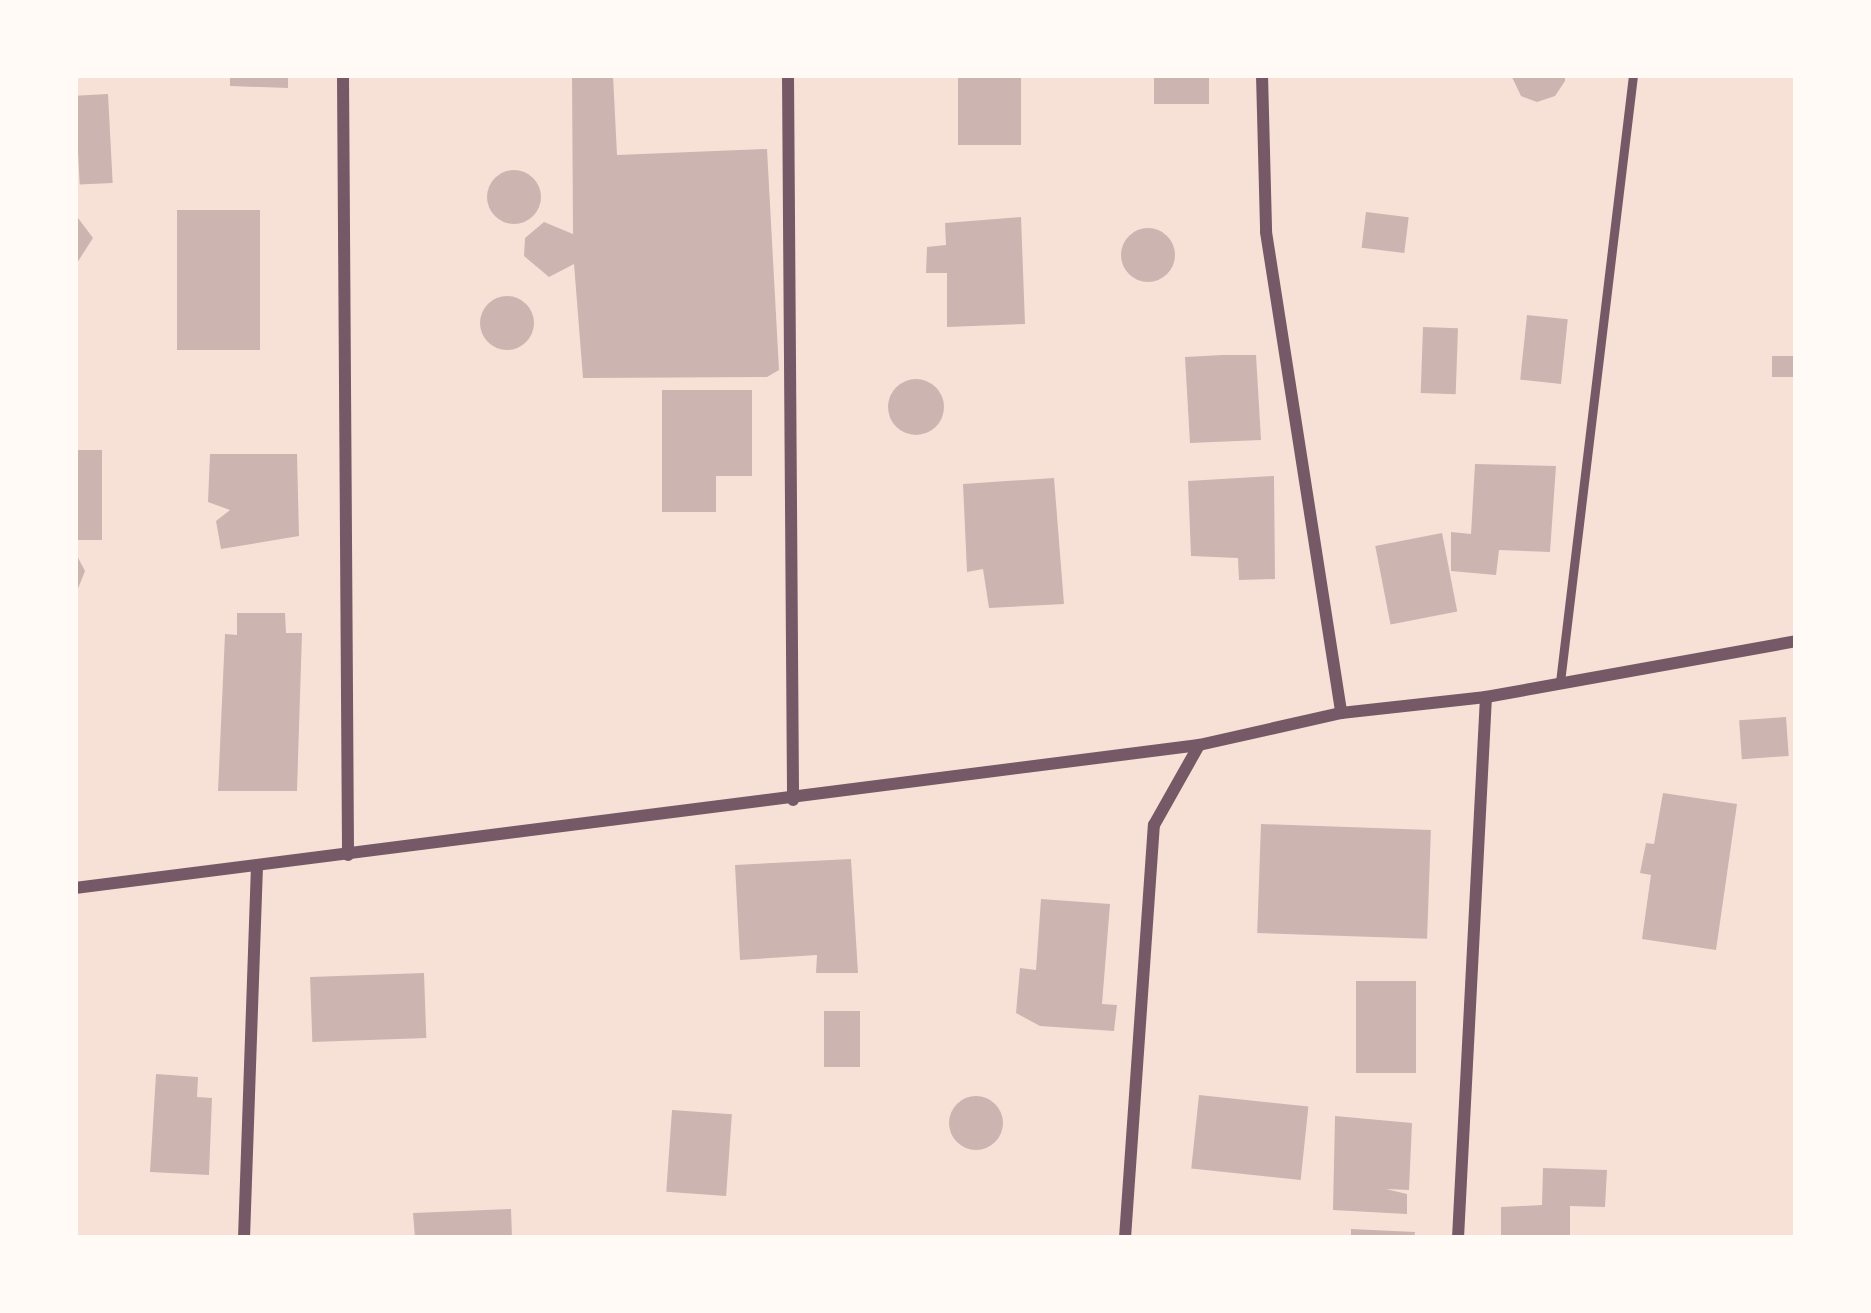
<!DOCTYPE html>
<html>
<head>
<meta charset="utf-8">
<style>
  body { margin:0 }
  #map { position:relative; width:1871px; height:1313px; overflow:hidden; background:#f7e1d7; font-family:Mulish,sans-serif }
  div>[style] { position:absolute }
  .building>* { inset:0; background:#ccb4b1; transform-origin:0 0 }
  .round { border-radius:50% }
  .service>* { height:9px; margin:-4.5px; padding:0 4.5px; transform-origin:4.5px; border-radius:4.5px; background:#755966 }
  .minor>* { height:12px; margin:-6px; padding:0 6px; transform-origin:6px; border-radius:6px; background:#755966 }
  span { translate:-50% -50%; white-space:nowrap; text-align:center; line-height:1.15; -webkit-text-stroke:12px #fffaf5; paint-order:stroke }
  .frame { position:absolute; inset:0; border:78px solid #fffaf5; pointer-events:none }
</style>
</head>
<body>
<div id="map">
  <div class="building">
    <div style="clip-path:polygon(230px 75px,288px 75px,288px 88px,230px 86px)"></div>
    <div style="clip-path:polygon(572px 75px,613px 75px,617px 155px,767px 149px,779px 370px,767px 377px,583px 378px,574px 264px,549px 277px,524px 256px,525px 238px,544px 222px,573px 234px)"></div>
    <div style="left:958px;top:75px;width:63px;height:70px"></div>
    <div style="left:1154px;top:75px;width:55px;height:29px"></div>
    <div style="clip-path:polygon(1511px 75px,1565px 75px,1565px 81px,1555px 96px,1537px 102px,1521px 96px)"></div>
    <div style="left:108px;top:94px;width:89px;height:33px;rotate:87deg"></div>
    <div class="round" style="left:487px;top:170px;width:54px;height:54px"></div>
    <div style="left:177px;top:210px;width:83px;height:140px"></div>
    <div style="left:1366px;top:212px;width:43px;height:36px;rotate:7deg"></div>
    <div style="clip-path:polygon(75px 214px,93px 238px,75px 266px)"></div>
    <div style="clip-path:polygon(1021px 217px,1025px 324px,947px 327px,947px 273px,926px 273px,927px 247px,946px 245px,945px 223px)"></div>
    <div class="round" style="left:1121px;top:228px;width:54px;height:54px"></div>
    <div class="round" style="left:480px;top:296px;width:54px;height:54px"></div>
    <div style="left:1527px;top:315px;width:41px;height:65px;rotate:6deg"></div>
    <div style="left:1423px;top:327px;width:35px;height:66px;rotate:2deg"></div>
    <div style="clip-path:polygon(1223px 355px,1256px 355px,1261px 440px,1190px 443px,1185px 357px)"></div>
    <div style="left:1772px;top:356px;width:24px;height:21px"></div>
    <div class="round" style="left:888px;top:379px;width:56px;height:56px"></div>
    <div style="clip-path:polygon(662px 390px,752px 390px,752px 476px,716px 476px,716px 512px,662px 512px)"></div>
    <div style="left:75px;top:450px;width:27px;height:90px"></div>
    <div style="clip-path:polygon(210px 454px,297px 454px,299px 536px,221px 549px,216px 521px,230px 510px,208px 502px)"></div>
    <div style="clip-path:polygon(1475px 464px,1556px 466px,1550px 552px,1499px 550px,1496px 575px,1451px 571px,1451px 532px,1471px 534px)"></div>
    <div style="clip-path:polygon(1274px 476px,1275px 579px,1239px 580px,1238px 558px,1191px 556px,1188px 481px)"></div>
    <div style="clip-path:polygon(1054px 478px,1064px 604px,989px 608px,983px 569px,967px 572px,963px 484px)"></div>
    <div style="left:1442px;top:533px;width:80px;height:68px;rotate:79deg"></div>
    <div style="clip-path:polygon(75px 552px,85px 571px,75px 596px)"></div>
    <div style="clip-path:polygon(237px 613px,285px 613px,286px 633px,302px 633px,297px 791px,218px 791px,225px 634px,237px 635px)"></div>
    <div style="left:1786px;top:717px;width:39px;height:47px;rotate:86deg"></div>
    <div style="clip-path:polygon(1663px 793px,1737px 804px,1716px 950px,1642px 939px,1651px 875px,1640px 873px,1646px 843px,1654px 844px)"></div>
    <div style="left:1261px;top:824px;width:170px;height:109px;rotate:2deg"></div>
    <div style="clip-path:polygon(851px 859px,858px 973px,816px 973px,817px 955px,740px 960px,735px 865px)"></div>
    <div style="clip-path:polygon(1041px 899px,1110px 904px,1102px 1004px,1117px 1005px,1114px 1031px,1040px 1026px,1016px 1013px,1020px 968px,1036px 970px)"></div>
    <div style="left:424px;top:973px;width:65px;height:114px;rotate:88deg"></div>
    <div style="left:1356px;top:981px;width:60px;height:92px"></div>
    <div style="left:824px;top:1011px;width:36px;height:56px"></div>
    <div style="clip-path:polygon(156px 1074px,198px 1077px,197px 1097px,212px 1098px,209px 1175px,150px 1172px)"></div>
    <div style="left:1199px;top:1095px;width:110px;height:74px;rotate:6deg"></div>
    <div class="round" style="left:949px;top:1096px;width:54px;height:54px"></div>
    <div style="left:672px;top:1110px;width:60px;height:82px;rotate:4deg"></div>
    <div style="clip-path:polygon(1335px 1116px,1412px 1123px,1409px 1190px,1386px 1189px,1407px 1194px,1407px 1214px,1333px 1210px)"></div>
    <div style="clip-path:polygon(1543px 1168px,1607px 1170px,1605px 1207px,1570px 1206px,1570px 1238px,1501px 1238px,1501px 1207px,1542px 1205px)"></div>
    <div style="clip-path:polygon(511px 1209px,512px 1238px,415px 1238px,413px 1213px)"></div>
    <div style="clip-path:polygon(1351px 1229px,1415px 1232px,1414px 1238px,1351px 1238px)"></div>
  </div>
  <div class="service">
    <div style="left:1560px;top:682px;width:611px;rotate:-83.14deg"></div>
  </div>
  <div class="minor">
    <div style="left:343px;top:75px;width:780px;rotate:89.63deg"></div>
    <div style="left:788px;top:75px;width:725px;rotate:89.6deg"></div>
    <div style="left:1262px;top:75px;width:157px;rotate:88.5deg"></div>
    <div style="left:1266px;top:232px;width:487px;rotate:81.1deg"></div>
    <div style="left:75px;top:888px;width:1133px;rotate:-7.25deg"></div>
    <div style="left:1199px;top:745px;width:146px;rotate:-12.7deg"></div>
    <div style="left:1341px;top:713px;width:146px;rotate:-6.3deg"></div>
    <div style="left:1486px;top:697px;width:315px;rotate:-10.2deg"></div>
    <div style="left:244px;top:1238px;width:370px;rotate:-88deg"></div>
    <div style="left:1125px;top:1238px;width:414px;rotate:-86deg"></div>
    <div style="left:1154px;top:825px;width:92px;rotate:-60.6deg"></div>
    <div style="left:1458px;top:1238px;width:542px;rotate:-87.04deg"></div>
  </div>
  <div class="frame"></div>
</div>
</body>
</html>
